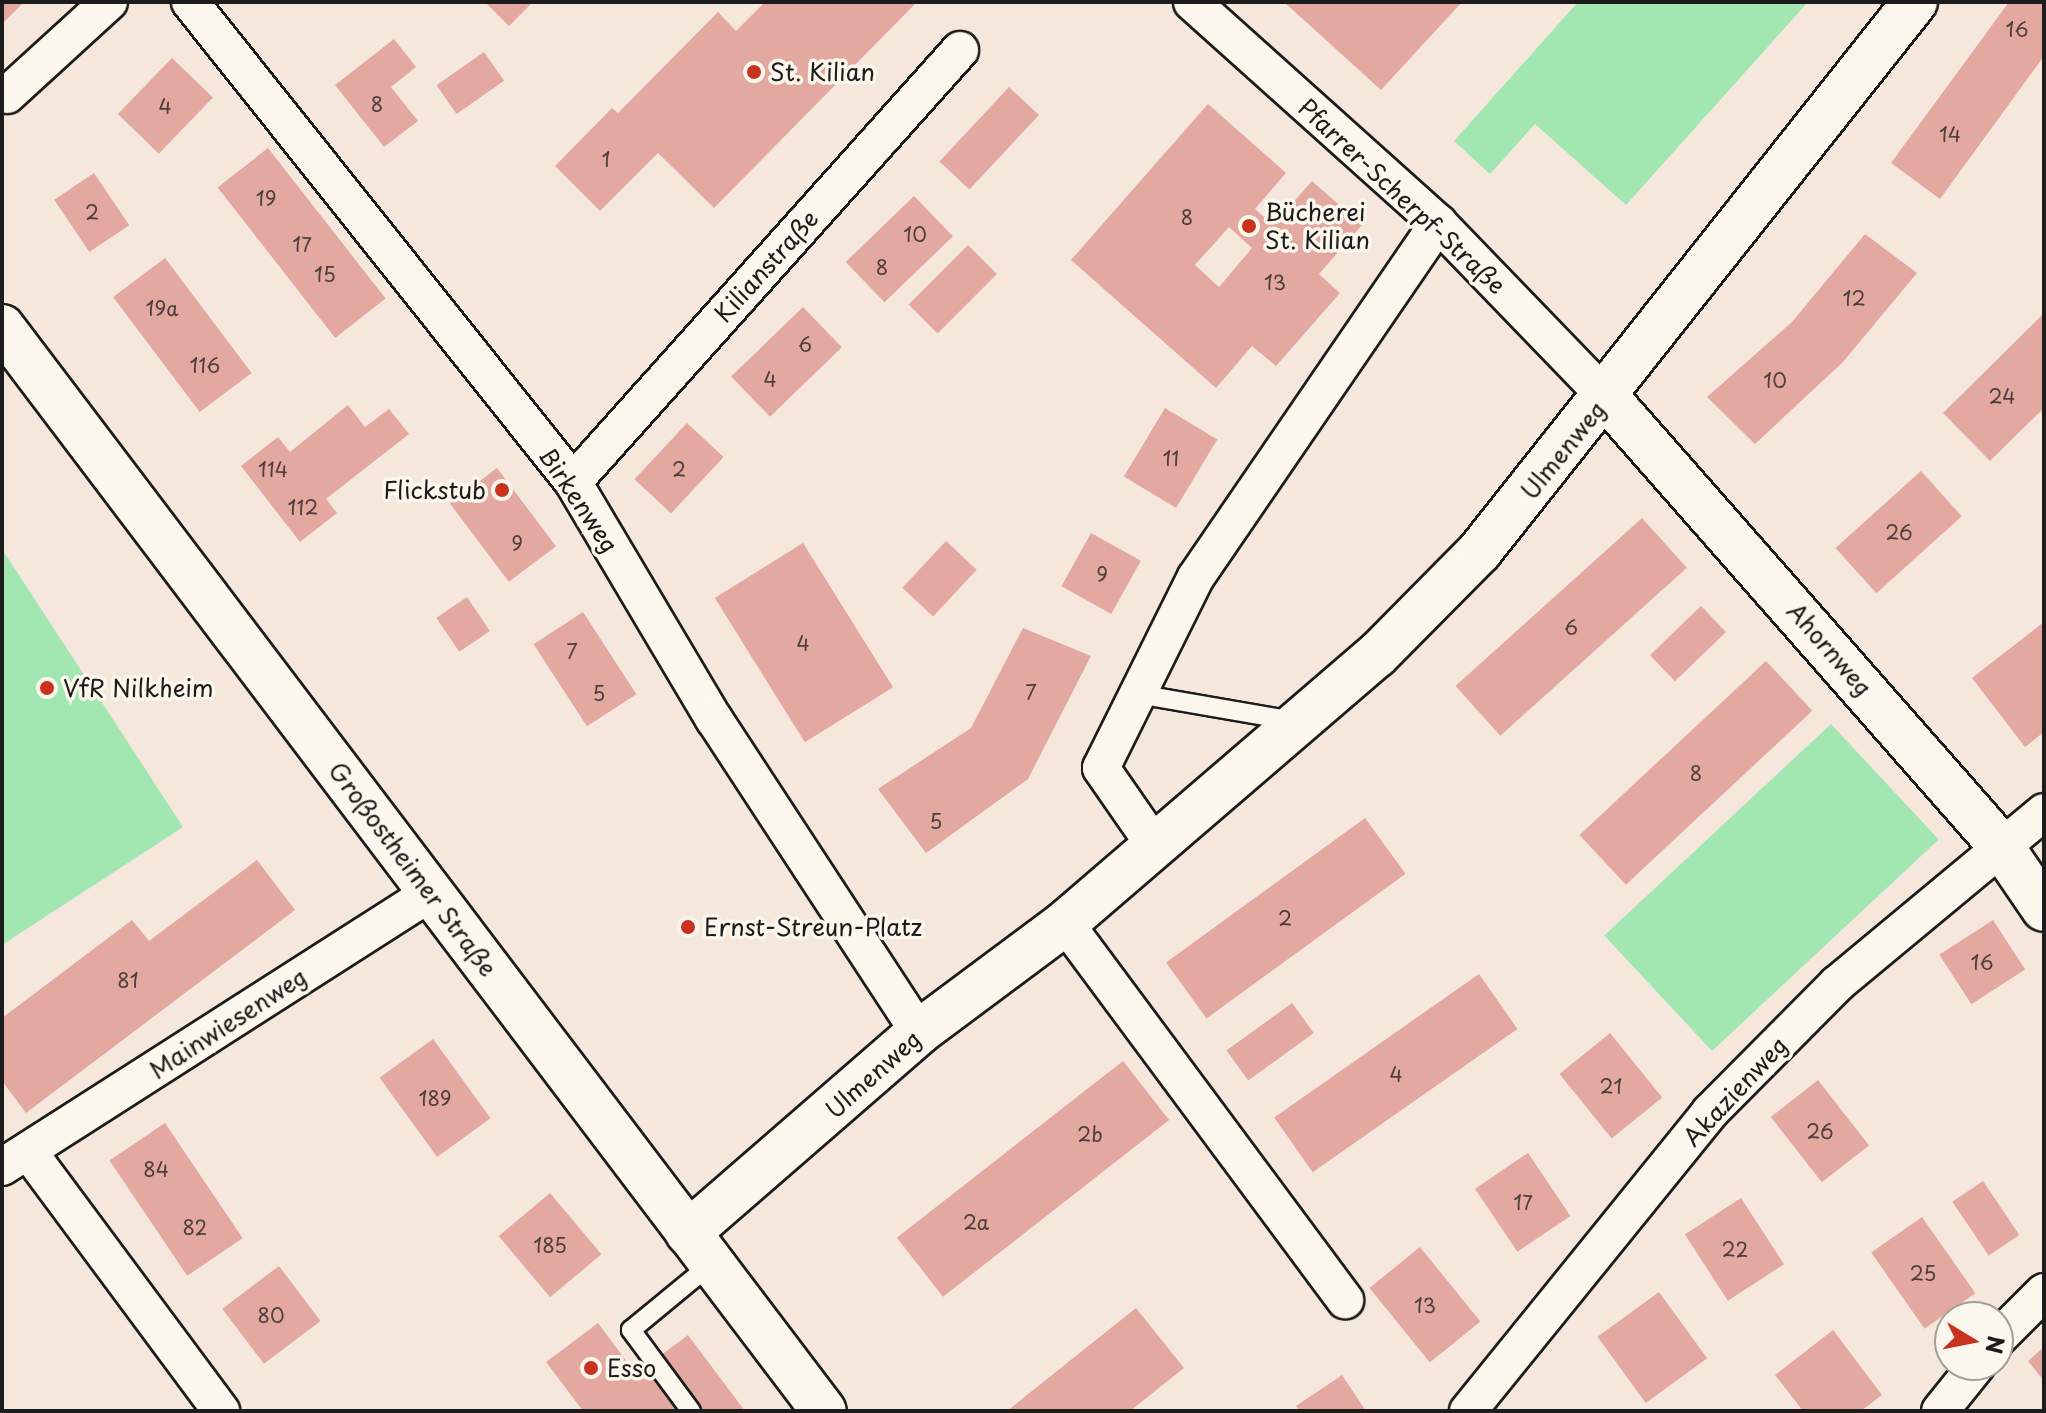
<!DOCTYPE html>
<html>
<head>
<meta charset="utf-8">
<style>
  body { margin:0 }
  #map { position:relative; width:2046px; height:1413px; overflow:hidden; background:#f6e7dd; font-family:"Playpen Sans",sans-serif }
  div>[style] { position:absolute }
  .green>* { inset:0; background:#a2e6b2; transform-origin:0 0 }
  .building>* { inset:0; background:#e3a9a1; transform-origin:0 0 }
  .roads { filter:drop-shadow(2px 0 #1c1c1c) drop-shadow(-2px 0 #1c1c1c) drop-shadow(0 2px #1c1c1c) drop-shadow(0 -2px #1c1c1c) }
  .lane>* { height:18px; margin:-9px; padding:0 9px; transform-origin:9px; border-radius:9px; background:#fbf7ec }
  .street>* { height:36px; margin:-18px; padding:0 18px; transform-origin:18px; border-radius:18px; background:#fbf7ec }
  .secondary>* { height:44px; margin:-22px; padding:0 22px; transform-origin:22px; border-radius:22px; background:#fbf7ec }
  .dots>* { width:22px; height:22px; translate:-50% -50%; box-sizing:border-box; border:4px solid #fbf7ec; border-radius:50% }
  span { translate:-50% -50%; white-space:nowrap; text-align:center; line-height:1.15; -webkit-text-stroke:7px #fbf7ec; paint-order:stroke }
  .number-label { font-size:20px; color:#4e3f3d }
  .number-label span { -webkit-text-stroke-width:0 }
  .poi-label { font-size:24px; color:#1c1c1c }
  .left { translate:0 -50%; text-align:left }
  .right { translate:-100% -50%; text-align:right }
  .street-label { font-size:24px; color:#1c1c1c }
  .frame { position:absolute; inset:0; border:4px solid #1c1c1c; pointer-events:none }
  .north { position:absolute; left:1934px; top:1301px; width:80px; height:80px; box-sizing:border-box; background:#fbf7ec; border:2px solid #a29f99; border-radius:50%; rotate:100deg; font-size:22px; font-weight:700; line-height:32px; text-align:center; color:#1c1c1c }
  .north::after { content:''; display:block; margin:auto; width:28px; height:36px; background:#c8321e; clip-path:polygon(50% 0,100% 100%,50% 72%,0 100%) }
</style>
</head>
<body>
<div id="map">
  <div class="green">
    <div style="clip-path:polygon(1578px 2px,1808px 2px,1626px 205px,1535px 124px,1490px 174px,1454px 141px)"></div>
    <div style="clip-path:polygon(2px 549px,183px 827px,2px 945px)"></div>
    <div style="left:1831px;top:724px;width:158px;height:310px;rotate:47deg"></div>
  </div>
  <div class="building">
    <div style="clip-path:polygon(2px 2px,24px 2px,2px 24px)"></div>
    <div style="clip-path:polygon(485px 2px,533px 2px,509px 26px)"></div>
    <div style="clip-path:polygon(765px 2px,917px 2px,714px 208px,658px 153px,600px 211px,555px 166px,612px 108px,618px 113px,718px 12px,736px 31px)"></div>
    <div style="clip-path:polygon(1284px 2px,1462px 2px,1381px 90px)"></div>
    <div style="clip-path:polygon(2009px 2px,2044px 2px,2044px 56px,1940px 199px,1891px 163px)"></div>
    <div style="clip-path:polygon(394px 39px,416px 67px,391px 87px,418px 121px,384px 147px,335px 85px)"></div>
    <div style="left:484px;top:52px;width:35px;height:58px;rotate:55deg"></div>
    <div style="left:172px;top:58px;width:57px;height:78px;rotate:44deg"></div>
    <div style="left:1009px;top:87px;width:41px;height:102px;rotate:43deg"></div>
    <div style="clip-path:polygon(evenodd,1208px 104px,1286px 173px,1255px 209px,1273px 225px,1312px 181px,1362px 225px,1319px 274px,1340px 293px,1276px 366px,1252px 346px,1216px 388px,1071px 260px,1208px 104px,1229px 227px,1252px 248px,1219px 287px,1195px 265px,1229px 227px)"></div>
    <div style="left:268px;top:148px;width:191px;height:64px;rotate:52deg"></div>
    <div style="left:94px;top:173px;width:63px;height:48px;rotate:56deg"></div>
    <div style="left:914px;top:196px;width:56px;height:95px;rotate:46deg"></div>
    <div style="clip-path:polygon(1865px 234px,1917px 273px,1843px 362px,1755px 444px,1707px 397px,1792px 322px)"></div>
    <div style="left:968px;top:245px;width:41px;height:84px;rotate:45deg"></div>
    <div style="left:165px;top:258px;width:144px;height:65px;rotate:53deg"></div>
    <div style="left:803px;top:307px;width:56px;height:100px;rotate:46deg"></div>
    <div style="clip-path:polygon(2044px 313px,2044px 408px,1990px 461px,1943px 413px)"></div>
    <div style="clip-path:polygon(348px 405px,365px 427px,389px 409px,409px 434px,326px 499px,337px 513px,300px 542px,241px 466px,278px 437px,290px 452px)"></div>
    <div style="left:1165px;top:408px;width:61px;height:80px;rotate:31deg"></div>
    <div style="left:687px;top:423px;width:50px;height:77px;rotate:43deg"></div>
    <div style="left:497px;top:468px;width:98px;height:59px;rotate:53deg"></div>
    <div style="left:1921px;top:471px;width:61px;height:115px;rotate:48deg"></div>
    <div style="left:1642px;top:518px;width:67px;height:251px;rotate:48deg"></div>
    <div style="left:1091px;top:533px;width:57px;height:61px;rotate:29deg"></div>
    <div style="left:946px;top:541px;width:42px;height:64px;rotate:43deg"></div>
    <div style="left:803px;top:543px;width:170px;height:104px;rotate:58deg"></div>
    <div style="left:467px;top:597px;width:41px;height:37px;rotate:56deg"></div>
    <div style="left:1701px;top:606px;width:36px;height:71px;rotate:46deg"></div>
    <div style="left:583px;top:612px;width:98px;height:59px;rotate:57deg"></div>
    <div style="clip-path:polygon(2044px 622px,2044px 732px,2025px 747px,1972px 678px)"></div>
    <div style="clip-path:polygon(1023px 628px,1091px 656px,1028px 779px,926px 853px,878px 789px,971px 728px)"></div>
    <div style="left:1766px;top:661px;width:68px;height:255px;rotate:47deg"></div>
    <div style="left:1365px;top:818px;width:69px;height:246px;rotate:54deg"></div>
    <div style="clip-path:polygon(257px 860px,295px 910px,26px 1113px,2px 1081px,2px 1018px,132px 920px,149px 941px)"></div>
    <div style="left:1993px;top:920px;width:59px;height:64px;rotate:57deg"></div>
    <div style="left:1479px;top:974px;width:67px;height:250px;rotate:55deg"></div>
    <div style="left:1292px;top:1003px;width:37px;height:81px;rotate:54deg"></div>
    <div style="left:1610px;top:1033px;width:83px;height:65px;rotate:51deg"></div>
    <div style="left:433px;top:1039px;width:98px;height:66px;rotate:54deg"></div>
    <div style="left:1123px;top:1061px;width:75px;height:287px;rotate:52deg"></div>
    <div style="left:1818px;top:1080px;width:83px;height:60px;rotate:52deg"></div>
    <div style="left:165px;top:1123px;width:139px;height:67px;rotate:56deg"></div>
    <div style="left:1528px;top:1153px;width:76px;height:64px;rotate:56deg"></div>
    <div style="left:1983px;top:1181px;width:65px;height:37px;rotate:56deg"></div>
    <div style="left:550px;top:1193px;width:80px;height:67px;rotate:50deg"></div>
    <div style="left:1741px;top:1198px;width:79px;height:67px;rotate:57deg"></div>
    <div style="left:1922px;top:1217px;width:93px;height:62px;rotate:55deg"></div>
    <div style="left:1420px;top:1247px;width:96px;height:65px;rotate:51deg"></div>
    <div style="left:279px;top:1266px;width:69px;height:71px;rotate:53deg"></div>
    <div style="left:1659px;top:1292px;width:82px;height:76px;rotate:54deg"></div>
    <div style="clip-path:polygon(1136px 1308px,1184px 1368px,1130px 1411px,1007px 1411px)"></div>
    <div style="clip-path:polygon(598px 1323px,636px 1374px,688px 1335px,745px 1411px,583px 1411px,546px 1362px)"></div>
    <div style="clip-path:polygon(1833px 1330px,1882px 1395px,1861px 1411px,1803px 1411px,1775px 1375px)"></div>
    <div style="clip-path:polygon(2044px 1347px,2044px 1381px,2028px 1361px)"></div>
    <div style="clip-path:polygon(1342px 1375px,1366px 1411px,1299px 1411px,1296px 1406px)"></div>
  </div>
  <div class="roads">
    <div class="lane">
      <div style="left:1137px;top:694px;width:158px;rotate:9.8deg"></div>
      <div style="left:691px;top:1411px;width:101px;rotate:-126.5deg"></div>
      <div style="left:631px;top:1330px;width:104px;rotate:-39.5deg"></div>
    </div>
    <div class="street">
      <div style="left:190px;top:2px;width:614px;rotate:51.41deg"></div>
      <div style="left:573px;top:482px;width:276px;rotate:59.3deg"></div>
      <div style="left:714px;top:719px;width:374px;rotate:56.8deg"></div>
      <div style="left:1192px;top:2px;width:331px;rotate:41.9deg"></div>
      <div style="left:1438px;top:223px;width:242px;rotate:46deg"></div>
      <div style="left:7px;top:95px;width:138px;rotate:-42.4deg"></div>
      <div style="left:573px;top:482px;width:580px;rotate:-48.14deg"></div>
      <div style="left:1155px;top:846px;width:95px;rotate:-124.7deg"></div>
      <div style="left:1101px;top:768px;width:213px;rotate:-63.6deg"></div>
      <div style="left:1196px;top:577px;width:429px;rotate:-55.6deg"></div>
      <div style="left:1065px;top:923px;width:470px;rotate:53.4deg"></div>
      <div style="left:28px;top:1151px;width:324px;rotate:53.4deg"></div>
      <div style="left:2px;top:1167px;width:507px;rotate:-32.59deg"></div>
      <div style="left:1998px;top:1338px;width:65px;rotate:-45deg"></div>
      <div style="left:1468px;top:1411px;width:385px;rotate:-51deg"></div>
      <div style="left:1710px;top:1112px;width:180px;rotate:-45.2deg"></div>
      <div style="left:1837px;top:984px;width:269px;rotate:-39.7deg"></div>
      <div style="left:1940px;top:1411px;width:59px;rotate:-51.2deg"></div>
    </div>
    <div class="secondary">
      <div style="left:2px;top:327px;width:1360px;rotate:52.83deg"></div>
      <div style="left:1606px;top:397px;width:598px;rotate:48.66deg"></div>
      <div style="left:2001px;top:846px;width:76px;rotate:55.7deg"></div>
      <div style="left:688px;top:1233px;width:306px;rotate:-41deg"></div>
      <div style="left:919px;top:1032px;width:182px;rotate:-36.7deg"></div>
      <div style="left:1065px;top:923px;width:411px;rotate:-40.7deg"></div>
      <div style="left:1377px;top:655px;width:145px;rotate:-45.3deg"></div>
      <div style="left:1479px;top:552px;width:702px;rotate:-51.6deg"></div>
    </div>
  </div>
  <div class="dots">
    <div style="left:754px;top:72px;background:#c8321e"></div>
    <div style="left:1249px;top:226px;background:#c8321e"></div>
    <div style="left:502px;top:490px;background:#c8321e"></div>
    <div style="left:47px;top:688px;background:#c8321e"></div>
    <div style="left:688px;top:927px;background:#c8321e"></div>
    <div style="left:591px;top:1368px;background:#c8321e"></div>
  </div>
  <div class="number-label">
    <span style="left:2017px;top:29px">16</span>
    <span style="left:377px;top:104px">8</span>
    <span style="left:165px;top:106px">4</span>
    <span style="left:1950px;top:134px">14</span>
    <span style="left:606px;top:159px">1</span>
    <span style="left:266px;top:198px">19</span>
    <span style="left:92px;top:212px">2</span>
    <span style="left:1187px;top:217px">8</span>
    <span style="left:915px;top:234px">10</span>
    <span style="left:302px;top:244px">17</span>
    <span style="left:882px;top:267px">8</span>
    <span style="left:325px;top:274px">15</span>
    <span style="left:1275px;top:282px">13</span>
    <span style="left:1854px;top:298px">12</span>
    <span style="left:162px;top:308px">19a</span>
    <span style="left:805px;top:344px">6</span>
    <span style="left:205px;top:365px">116</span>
    <span style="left:770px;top:379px">4</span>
    <span style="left:1775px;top:380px">10</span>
    <span style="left:2002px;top:396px">24</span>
    <span style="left:1171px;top:458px">11</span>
    <span style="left:273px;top:469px">114</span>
    <span style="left:679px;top:469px">2</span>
    <span style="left:303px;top:507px">112</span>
    <span style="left:1899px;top:532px">26</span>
    <span style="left:517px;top:543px">9</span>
    <span style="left:1102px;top:574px">9</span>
    <span style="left:1571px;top:627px">6</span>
    <span style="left:803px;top:643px">4</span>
    <span style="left:572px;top:651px">7</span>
    <span style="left:1031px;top:692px">7</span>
    <span style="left:599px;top:693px">5</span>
    <span style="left:1696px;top:773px">8</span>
    <span style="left:936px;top:821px">5</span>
    <span style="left:1285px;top:918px">2</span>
    <span style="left:1982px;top:962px">16</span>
    <span style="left:128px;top:980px">81</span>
    <span style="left:1396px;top:1074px">4</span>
    <span style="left:1611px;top:1086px">21</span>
    <span style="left:435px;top:1098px">189</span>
    <span style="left:1820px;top:1131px">26</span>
    <span style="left:1090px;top:1134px">2b</span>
    <span style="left:156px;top:1169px">84</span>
    <span style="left:1523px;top:1202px">17</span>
    <span style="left:976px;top:1222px">2a</span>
    <span style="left:195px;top:1227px">82</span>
    <span style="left:550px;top:1245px">185</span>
    <span style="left:1735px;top:1249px">22</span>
    <span style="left:1923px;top:1273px">25</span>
    <span style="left:1425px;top:1305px">13</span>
    <span style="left:271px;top:1315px">80</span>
  </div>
  <div class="poi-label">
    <span class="left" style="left:770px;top:72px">St. Kilian</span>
    <span class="left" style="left:1265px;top:226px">Bücherei<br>St. Kilian</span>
    <span class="right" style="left:486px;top:490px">Flickstub</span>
    <span class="left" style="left:63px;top:688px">VfR Nilkheim</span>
    <span class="left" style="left:704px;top:927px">Ernst-Streun-Platz</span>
    <span class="left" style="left:607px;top:1368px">Esso</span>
  </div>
  <div class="street-label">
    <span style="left:1402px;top:196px;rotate:43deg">Pfarrer-Scherpf-Straße</span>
    <span style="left:766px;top:266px;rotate:-48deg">Kilianstraße</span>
    <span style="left:1563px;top:450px;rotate:-51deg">Ulmenweg</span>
    <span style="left:579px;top:500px;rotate:56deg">Birkenweg</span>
    <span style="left:1830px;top:649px;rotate:49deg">Ahornweg</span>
    <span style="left:413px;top:869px;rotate:53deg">Großostheimer Straße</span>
    <span style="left:228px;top:1023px;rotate:-33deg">Mainwiesenweg</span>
    <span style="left:873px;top:1074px;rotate:-42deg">Ulmenweg</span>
    <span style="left:1735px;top:1091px;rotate:-47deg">Akazienweg</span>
  </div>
  <div class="frame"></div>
  <div class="north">N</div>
</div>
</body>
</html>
